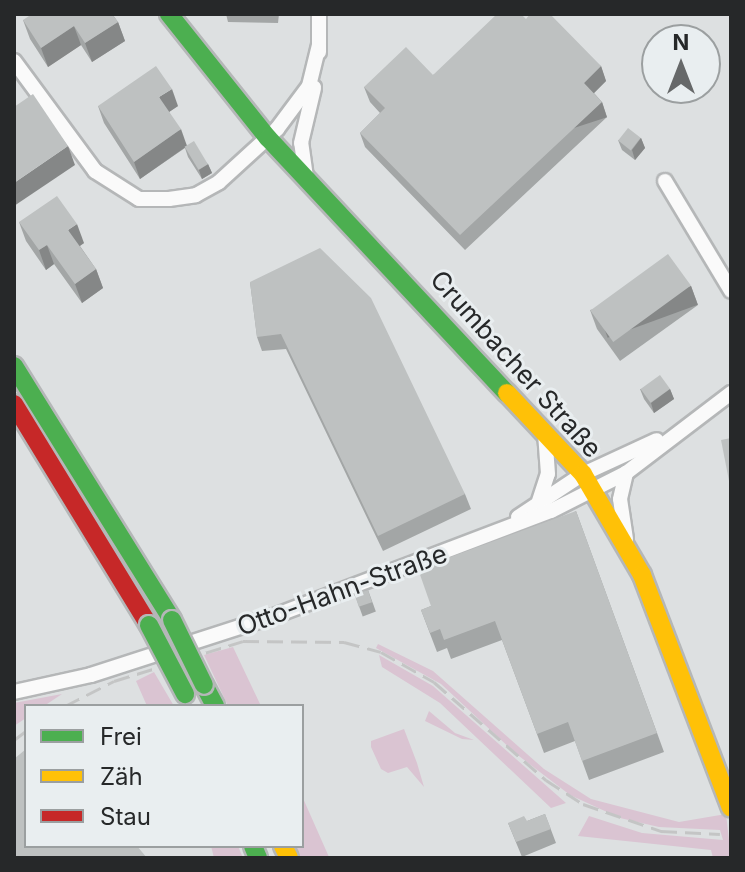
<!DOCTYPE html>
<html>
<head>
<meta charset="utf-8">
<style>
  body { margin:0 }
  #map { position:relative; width:745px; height:872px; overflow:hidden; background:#dde0e1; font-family:Inter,sans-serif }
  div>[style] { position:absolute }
  .green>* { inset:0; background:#dac4d2 }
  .roads { filter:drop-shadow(2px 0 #b5b7b8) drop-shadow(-2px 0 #b5b7b8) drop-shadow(0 2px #b5b7b8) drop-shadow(0 -2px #b5b7b8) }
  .street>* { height:14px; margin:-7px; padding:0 7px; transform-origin:7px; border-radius:7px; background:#fafafa }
  .fast>* { height:18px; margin:-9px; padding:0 9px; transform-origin:9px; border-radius:9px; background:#4caf50 }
  .slow>* { height:18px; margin:-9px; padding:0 9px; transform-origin:9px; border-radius:9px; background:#ffc107 }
  .jam>* { height:18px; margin:-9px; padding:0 9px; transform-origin:9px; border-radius:9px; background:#c62828 }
  .rail>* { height:3px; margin-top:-1.5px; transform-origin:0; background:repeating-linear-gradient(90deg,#c4c5c5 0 16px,transparent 0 24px) }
  .bridges { filter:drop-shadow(2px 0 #b5b7b8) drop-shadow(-2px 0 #b5b7b8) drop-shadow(0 2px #b5b7b8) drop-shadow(0 -2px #b5b7b8) }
  .fast-bridge>* { height:18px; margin:-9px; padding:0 9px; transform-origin:9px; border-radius:9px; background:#4caf50 }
  .wall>* { inset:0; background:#a3a6a6; transform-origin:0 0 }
  .shaded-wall>* { inset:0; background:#858787; transform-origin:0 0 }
  .building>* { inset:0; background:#bec1c1; transform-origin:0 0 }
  span { translate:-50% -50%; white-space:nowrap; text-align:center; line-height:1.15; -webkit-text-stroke:6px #e9eef0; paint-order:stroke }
  .street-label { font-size:26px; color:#262829 }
  .frame { position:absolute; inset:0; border:16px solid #262829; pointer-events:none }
  .legend { position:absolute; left:24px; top:704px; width:280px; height:144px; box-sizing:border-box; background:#e9eef0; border:2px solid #9b9fa0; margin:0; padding:10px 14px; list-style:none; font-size:24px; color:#262829 }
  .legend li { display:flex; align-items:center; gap:16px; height:40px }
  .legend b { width:40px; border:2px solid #9b9fa0 }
  .north { position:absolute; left:641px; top:24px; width:80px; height:80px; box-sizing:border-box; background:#e9eef0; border:2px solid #9b9fa0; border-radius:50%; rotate:0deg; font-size:22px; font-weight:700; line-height:32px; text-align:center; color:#262829 }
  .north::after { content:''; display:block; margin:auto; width:28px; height:36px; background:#666869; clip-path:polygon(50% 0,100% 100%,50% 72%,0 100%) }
</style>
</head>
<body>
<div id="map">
  <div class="green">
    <div style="clip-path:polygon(378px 644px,433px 671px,544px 769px,591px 799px,679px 822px,726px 814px,731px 858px,713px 858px,711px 850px,578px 836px,589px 816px,642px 833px,723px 840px,720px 830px,659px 827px,620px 818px,570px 795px,515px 753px,441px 684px,376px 648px)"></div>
    <div style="clip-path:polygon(233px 647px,261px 706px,228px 706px,204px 655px)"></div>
    <div style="clip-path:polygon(379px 655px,433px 686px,566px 803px,551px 808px,440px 703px,382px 667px)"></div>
    <div style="clip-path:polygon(154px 672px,171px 701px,174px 706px,147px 706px,136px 681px)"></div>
    <div style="clip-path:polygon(62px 694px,44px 706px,26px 706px,26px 718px,14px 726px,14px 703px)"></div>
    <div style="clip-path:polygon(429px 711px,455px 733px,474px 740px,462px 739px,425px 721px)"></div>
    <div style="clip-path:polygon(404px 729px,417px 763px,424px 787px,407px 767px,388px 773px,381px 769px,371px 747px,371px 741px)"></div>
    <div style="clip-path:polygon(302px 796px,329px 857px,330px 858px,298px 858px,292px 846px,302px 846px)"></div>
    <div style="clip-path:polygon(211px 846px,238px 846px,243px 858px,214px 858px)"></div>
  </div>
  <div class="roads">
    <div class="street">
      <div style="left:319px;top:14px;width:38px;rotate:90deg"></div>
      <div style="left:14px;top:61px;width:137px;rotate:53.6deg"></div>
      <div style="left:95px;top:171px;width:52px;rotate:32.5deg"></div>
      <div style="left:139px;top:199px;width:30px"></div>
      <div style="left:169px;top:199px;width:27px;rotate:-8deg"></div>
      <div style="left:196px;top:195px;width:26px;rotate:-29deg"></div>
      <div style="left:219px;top:182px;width:79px;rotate:-42.4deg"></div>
      <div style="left:277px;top:129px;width:54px;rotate:-53.3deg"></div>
      <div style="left:309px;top:86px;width:42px;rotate:-76.3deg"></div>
      <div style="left:306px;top:177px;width:34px;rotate:-98deg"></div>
      <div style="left:301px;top:143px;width:57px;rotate:-76.7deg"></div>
      <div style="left:665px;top:181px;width:128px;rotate:59deg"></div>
      <div style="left:539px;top:501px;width:28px;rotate:-72deg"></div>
      <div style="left:548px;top:474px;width:41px;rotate:-94.2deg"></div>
      <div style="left:518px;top:517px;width:78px;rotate:-33.5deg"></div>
      <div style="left:583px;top:474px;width:81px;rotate:-24.7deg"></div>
      <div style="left:626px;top:539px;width:40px;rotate:-98.5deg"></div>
      <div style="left:620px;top:499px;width:27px;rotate:-77deg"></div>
      <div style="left:14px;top:692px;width:79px;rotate:-12.4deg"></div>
      <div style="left:91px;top:675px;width:192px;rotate:-17.9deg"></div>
      <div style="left:274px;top:616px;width:296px;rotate:-20.8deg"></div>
      <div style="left:551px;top:511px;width:84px;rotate:-26.9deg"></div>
      <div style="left:626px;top:473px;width:132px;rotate:-37.3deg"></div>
    </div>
    <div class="fast">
      <div style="left:169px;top:14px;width:159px;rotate:51.4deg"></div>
      <div style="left:268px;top:138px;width:349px;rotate:46.9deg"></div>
      <div style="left:14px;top:366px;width:299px;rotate:58.1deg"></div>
      <div style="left:204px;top:685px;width:24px;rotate:62deg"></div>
      <div style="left:253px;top:846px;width:13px;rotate:67deg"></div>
    </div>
    <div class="slow">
      <div style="left:507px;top:393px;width:111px;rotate:46.8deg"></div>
      <div style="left:583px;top:474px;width:117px;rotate:59.7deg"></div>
      <div style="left:642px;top:575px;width:249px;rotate:69.1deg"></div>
      <div style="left:283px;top:846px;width:13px;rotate:63deg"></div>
    </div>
    <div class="jam">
      <div style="left:14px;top:404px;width:259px;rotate:58.6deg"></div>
    </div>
  </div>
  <div class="rail">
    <div style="left:65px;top:706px;width:55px;rotate:-27deg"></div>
    <div style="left:114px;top:681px;width:135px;rotate:-17.2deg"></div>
    <div style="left:243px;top:641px;width:101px;rotate:0.6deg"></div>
    <div style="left:344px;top:642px;width:38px;rotate:15deg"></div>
    <div style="left:381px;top:652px;width:61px;rotate:29.5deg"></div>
    <div style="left:434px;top:682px;width:149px;rotate:41.2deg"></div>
    <div style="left:546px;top:780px;width:44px;rotate:33deg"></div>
    <div style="left:583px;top:804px;width:83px;rotate:19.1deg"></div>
    <div style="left:661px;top:831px;width:59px;rotate:2.9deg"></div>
    <div style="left:14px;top:740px;width:15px;rotate:-37deg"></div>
  </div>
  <div class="bridges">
    <div class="fast-bridge">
      <div style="left:172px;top:620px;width:72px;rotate:63.8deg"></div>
      <div style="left:149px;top:625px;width:78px;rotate:62.4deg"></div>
    </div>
  </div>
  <div class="wall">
    <div style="clip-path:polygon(226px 14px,279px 14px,278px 23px,228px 22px)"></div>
    <div style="clip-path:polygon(113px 15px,118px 22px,125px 41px,92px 62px,81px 45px,48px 67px,30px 39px,23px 20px)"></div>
    <div style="clip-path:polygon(526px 19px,601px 66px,606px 81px,594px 93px,602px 102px,607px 117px,465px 250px,365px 147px,360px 133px,380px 113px,370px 102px,364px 87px,433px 75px)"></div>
    <div style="clip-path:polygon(98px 106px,178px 106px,169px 112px,187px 146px,208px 164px,212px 173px,202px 179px,188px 157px,185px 148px,140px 179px,104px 123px)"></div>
    <div style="clip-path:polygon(641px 138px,645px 148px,635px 160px,622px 150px,618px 140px)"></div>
    <div style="clip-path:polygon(19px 222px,84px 243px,80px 246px,96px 269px,103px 288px,82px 303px,54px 264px,46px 270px,26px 241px)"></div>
    <div style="clip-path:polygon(250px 282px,465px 494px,471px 509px,383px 551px,286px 349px,262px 351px,257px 337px)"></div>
    <div style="clip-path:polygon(691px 286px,698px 305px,620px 361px,597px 329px,590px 310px)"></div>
    <div style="clip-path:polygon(640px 389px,670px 389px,674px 399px,654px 413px,644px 399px)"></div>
    <div style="clip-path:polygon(576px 511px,664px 752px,589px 780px,575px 741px,544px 753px,502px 640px,451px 659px,447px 648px,437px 652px,421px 610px,431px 606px)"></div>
    <div style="left:368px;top:590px;width:23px;height:14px;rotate:70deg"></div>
    <div style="clip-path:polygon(545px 814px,556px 843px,522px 857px,508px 823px,527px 821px)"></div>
  </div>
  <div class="shaded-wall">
    <div style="clip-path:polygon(118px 22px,125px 41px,92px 62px,85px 43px)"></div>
    <div style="clip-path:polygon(74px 26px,81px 45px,48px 67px,41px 48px)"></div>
    <div style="clip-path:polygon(601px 66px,606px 81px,589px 98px,584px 83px)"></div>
    <div style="clip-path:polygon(172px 89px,178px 106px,166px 114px,159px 97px)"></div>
    <div style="left:602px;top:102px;width:16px;height:195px;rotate:72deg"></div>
    <div style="clip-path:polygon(181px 129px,187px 146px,140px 179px,134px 162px)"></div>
    <div style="clip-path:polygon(641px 138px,645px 148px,635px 160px,632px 150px)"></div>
    <div style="clip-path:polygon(68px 146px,75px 165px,14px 206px,14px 183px)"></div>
    <div style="clip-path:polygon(208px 164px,212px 173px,202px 179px,199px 170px)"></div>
    <div style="clip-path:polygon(77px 224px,84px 243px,75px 249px,68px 230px)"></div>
    <div style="clip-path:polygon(47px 245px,54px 264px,46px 270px,39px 250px)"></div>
    <div style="clip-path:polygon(96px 269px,103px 288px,82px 303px,75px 284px)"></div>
    <div style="left:691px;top:286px;width:20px;height:96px;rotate:70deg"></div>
    <div style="clip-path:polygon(670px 389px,674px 399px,654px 413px,651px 403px)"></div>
  </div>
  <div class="building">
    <div style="clip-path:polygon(32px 14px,112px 14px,118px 22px,85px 43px,74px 26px,41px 48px,23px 20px)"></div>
    <div style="clip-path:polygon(497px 14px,521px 14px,526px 19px,530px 14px,550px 14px,601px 66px,584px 83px,602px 102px,460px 235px,360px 133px,385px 108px,364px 87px,406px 47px,433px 75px)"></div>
    <div style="clip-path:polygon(156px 66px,172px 89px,159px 97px,181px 129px,134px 162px,98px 106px)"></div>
    <div style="clip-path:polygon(33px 94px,68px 146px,14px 183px,14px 107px)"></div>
    <div style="left:628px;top:128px;width:16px;height:16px;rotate:38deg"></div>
    <div style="left:194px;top:141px;width:27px;height:11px;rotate:59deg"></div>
    <div style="clip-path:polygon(57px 196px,77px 224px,68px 230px,96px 269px,75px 284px,47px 245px,39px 250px,19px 222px)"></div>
    <div style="clip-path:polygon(320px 248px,371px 298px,465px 494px,378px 536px,281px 334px,257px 337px,250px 282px)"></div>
    <div style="left:668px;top:254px;width:39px;height:96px;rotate:54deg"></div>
    <div style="left:660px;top:375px;width:17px;height:24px;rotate:54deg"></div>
    <div style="clip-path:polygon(731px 438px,731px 491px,721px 440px)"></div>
    <div style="clip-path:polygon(576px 511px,657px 733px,582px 761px,568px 722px,537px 734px,495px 621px,444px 640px,440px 629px,430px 633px,421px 610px,431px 606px,418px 569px)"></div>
    <div style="left:368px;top:590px;width:13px;height:14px;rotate:72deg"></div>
    <div style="clip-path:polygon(26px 749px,26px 846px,137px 846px,147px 858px,14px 858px,14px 759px)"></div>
    <div style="clip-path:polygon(545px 814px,551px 829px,516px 842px,508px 823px,524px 816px,527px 821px)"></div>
  </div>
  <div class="street-label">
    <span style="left:516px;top:364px;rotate:48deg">Crumbacher Straße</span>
    <span style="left:342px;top:590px;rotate:-20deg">Otto-Hahn-Straße</span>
  </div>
  <div class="frame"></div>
  <ul class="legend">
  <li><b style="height:10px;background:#4caf50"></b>Frei</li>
  <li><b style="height:10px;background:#ffc107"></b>Zäh</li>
  <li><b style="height:10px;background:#c62828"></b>Stau</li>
  </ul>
  <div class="north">N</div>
</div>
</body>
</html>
